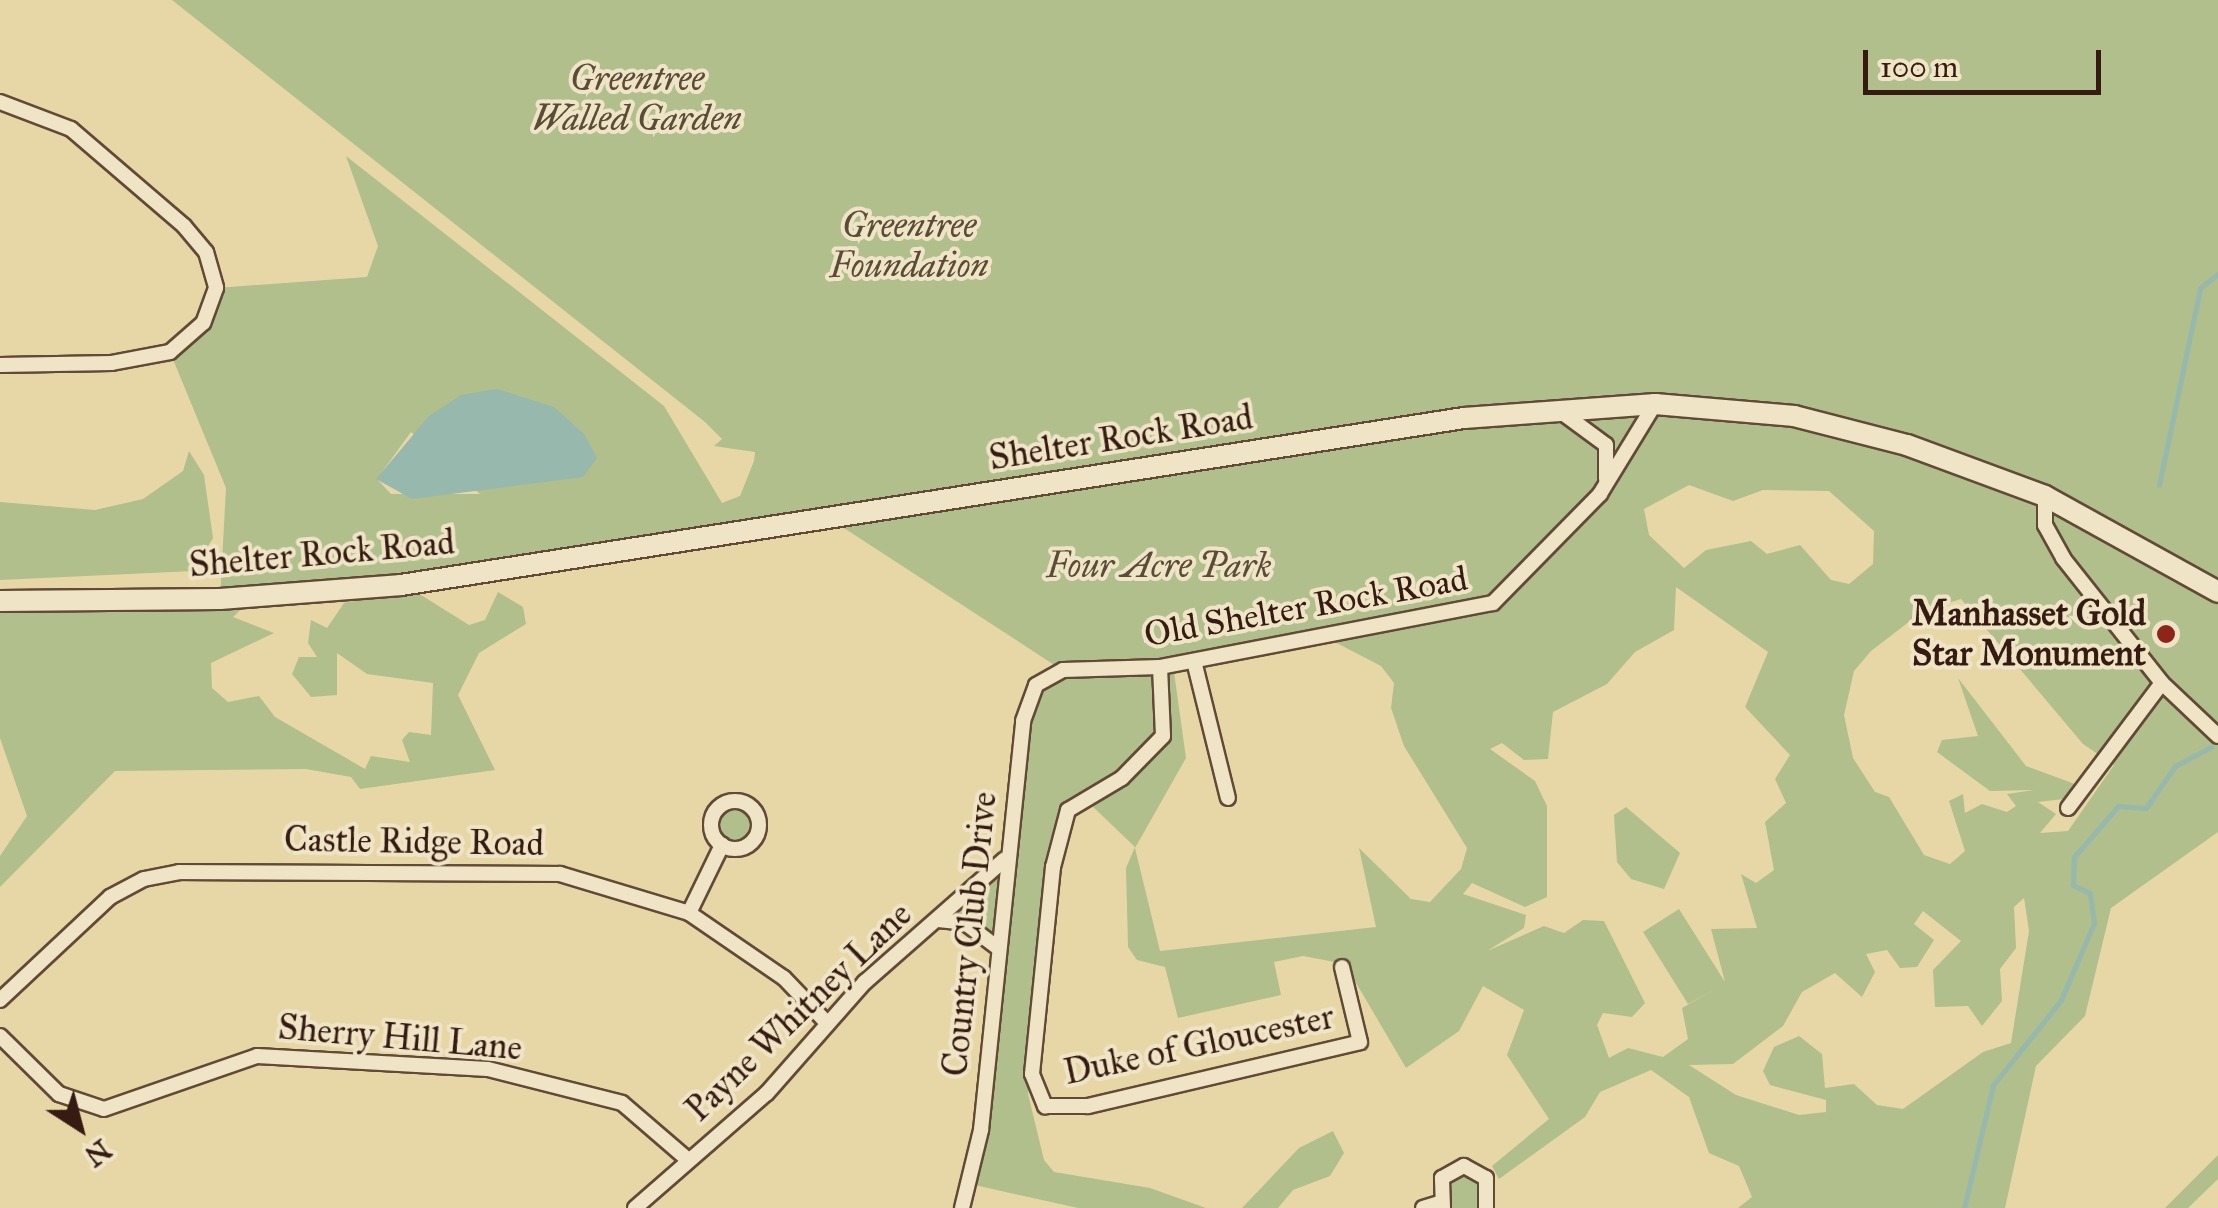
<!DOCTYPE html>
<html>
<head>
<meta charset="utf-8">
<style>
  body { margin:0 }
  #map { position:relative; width:2218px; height:1208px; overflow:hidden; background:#e7d7a7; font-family:"IM FELL Great Primer",serif }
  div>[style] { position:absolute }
  .green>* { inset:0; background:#b0bf8b }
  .round { border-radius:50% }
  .water>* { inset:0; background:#97b8ad }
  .stream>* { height:5px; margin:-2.5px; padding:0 2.5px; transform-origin:2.5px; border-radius:2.5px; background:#97b8ad }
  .roads { filter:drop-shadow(2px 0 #624a36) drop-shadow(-2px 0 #624a36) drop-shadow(0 2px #624a36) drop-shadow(0 -2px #624a36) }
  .street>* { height:14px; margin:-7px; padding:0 7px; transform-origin:7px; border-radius:7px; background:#efe5c6 }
  .street>.ring { margin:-7px; padding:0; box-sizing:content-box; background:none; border:14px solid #efe5c6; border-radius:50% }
  .secondary>* { height:20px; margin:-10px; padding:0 10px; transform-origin:10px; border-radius:10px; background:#efe5c6 }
  .dots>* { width:28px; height:28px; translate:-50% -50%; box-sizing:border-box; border:5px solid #efe5c6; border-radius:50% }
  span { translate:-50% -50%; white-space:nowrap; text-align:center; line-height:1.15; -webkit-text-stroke:8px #efe5c6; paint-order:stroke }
  .park-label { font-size:35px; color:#5a4c36; font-style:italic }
  .street-label { font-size:35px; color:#351b11 }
  .poi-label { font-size:35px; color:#351b11; font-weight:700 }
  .right { translate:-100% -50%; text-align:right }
  .north { position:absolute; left:30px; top:1078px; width:100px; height:100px; -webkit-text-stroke:8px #efe5c6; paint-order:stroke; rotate:144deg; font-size:28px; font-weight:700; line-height:40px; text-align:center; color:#351b11 }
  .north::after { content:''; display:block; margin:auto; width:35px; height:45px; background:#351b11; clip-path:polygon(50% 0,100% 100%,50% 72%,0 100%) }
  .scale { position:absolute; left:1863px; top:50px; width:238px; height:45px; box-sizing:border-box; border:5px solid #351b11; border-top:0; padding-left:12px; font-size:30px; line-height:35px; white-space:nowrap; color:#351b11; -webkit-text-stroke:8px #efe5c6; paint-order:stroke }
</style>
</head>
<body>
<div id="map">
  <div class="green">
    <div style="clip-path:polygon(evenodd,172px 0,2218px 0,2218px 832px,2111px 908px,2085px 1016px,2036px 1066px,2005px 1208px,1738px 1208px,1752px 1197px,1739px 1166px,1709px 1153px,1689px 1097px,1651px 1070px,1600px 1092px,1585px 1117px,1499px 1179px,1492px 1166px,1549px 1119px,1507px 1055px,1524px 1010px,1483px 986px,1459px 1031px,1406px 1068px,1345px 964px,1303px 956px,1274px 962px,1281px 995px,1178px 1018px,1165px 967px,1137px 960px,1128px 947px,1126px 868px,1135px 847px,1089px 803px,1068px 810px,1045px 907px,1028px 1094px,1044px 1160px,1054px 1172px,1150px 1188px,1206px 1208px,1078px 1208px,970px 1184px,998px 948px,938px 920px,1005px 859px,1027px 698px,1062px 670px,827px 517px,253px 598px,233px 617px,274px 633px,211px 663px,212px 688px,228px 702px,259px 696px,275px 717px,365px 769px,371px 756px,410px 762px,402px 740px,409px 732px,431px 735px,433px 683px,367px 674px,337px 653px,337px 695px,311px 697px,292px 674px,299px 657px,317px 657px,308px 643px,311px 620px,327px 628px,344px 603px,413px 590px,469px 625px,485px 620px,498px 592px,523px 607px,526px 624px,479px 653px,458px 695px,495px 770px,360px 789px,351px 777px,306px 769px,115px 771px,0 887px,0 856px,27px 816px,0 738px,0 601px,220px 599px,226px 488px,170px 352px,216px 288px,367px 277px,378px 246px,346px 156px,664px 406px,722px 503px,740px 496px,754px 461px,755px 452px,714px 446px,722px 439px,705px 422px,172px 0,411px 432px,480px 494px,391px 494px,377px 479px,411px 432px,172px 0,1689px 485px,1733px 501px,1763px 490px,1829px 491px,1874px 531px,1873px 564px,1849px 584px,1831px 580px,1800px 545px,1767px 554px,1751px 541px,1706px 550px,1684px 568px,1649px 535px,1644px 509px,1689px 485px,172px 0,1676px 587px,1768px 652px,1745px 707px,1790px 755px,1775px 779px,1786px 803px,1765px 822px,1774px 870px,1756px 883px,1741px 874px,1757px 928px,1711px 929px,1725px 982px,1679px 909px,1643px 932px,1688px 1004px,1717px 988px,1682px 1008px,1688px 1039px,1663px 1057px,1628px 1048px,1609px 1058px,1597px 1025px,1603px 1013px,1632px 1017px,1645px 1003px,1604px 921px,1583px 920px,1564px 933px,1544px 926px,1487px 951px,1524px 928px,1526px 915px,1463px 894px,1472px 883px,1525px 907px,1547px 897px,1547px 806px,1535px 781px,1490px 749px,1502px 743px,1524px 760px,1548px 759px,1553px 712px,1607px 684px,1635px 652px,1674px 630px,1676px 587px,172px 0,1961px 599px,2083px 744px,2114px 765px,2068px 831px,2040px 833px,2056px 814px,2038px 802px,2064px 799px,2075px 784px,2026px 766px,1958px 678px,1978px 736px,1942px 740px,1937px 752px,1990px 791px,2034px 790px,2007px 794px,2016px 806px,2007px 812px,1982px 804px,1965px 813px,1963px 794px,1949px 801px,1965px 851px,1950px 864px,1924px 855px,1889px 797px,1875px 792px,1853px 758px,1844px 715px,1854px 671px,1871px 651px,1923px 611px,1961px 599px,172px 0,1327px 638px,1381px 666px,1394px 683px,1391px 708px,1404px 746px,1467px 848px,1461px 869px,1430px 902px,1411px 899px,1359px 848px,1376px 927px,1160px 951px,1135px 848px,1186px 758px,1173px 665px,1327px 638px,172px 0,2024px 898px,2029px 931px,2011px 1043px,1983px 1052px,1903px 1109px,1877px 1105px,1854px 1084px,1825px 1088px,1822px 1054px,1799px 1036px,1774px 1047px,1763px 1071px,1770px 1085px,1826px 1100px,1826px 1112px,1799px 1115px,1736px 1095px,1689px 1065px,1733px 1064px,1783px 1026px,1802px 992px,1835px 973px,1862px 997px,1875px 972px,1866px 954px,1887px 950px,1900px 968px,1917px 967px,1934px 940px,1914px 924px,1923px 911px,1961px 941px,1933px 970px,1935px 1007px,1968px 1006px,1982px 1026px,2002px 1001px,2000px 969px,2016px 948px,2014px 907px,2024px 898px)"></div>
    <div style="clip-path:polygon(189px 451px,204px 475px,213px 538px,193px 571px,0 580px,0 502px,95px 510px,143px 499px,183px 471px)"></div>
    <div class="round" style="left:711px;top:801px;width:48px;height:48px"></div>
    <div style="clip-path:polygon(1626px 807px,1680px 853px,1664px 889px,1631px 879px,1617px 862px,1614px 815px)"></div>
    <div style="clip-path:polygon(1333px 1131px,1344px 1153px,1330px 1176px,1293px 1190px,1278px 1208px,1242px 1208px,1299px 1148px)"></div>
    <div style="clip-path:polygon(2218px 1155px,2218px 1179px,2188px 1208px,2165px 1208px)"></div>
    <div style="clip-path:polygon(1448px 1172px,1480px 1172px,1486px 1208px,1443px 1208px)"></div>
  </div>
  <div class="water">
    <div style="clip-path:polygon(497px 389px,554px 407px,584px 434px,597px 458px,583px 477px,412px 499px,376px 479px,429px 416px,461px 395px)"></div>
  </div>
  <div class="stream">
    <div style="left:2159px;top:485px;width:201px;rotate:-78.2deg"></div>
    <div style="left:2200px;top:288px;width:23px;rotate:-38deg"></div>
    <div style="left:1964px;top:1208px;width:126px;rotate:-76.7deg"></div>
    <div style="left:1993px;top:1085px;width:109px;rotate:-51.3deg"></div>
    <div style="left:2061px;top:1000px;width:84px;rotate:-66.8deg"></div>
    <div style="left:2094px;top:923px;width:30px;rotate:-98deg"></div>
    <div style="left:2090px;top:893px;width:19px;rotate:-155deg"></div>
    <div style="left:2073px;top:885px;width:28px;rotate:-88deg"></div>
    <div style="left:2074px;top:857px;width:67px;rotate:-49.2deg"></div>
    <div style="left:2118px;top:806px;width:28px;rotate:4deg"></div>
    <div style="left:2146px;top:808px;width:51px;rotate:-55.4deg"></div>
    <div style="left:2175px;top:766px;width:41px;rotate:-27.8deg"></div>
  </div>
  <div class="roads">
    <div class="street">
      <div style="left:0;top:102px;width:76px;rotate:20.8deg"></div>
      <div style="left:71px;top:129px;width:149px;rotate:40.6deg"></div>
      <div style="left:184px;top:226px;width:34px;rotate:50deg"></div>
      <div style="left:206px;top:252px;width:37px;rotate:74deg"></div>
      <div style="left:216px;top:288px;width:37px;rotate:110deg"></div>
      <div style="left:203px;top:323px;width:44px;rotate:138.7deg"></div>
      <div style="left:170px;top:352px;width:59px;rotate:169.3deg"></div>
      <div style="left:112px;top:363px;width:112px;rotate:179deg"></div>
      <div style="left:1564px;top:414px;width:52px;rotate:36.4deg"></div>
      <div style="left:1606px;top:445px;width:34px;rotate:90deg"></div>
      <div style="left:2045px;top:496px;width:29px;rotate:90deg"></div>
      <div style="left:2045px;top:525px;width:38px;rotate:61deg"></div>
      <div style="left:2063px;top:558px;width:159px;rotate:51.6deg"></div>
      <div style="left:2162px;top:683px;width:77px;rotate:43.4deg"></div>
      <div style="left:1194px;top:661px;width:141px;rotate:76.1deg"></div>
      <div style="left:1160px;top:667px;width:69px;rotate:87.5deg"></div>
      <div style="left:1163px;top:736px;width:59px;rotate:134.3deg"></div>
      <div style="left:1122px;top:778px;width:63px;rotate:149.3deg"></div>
      <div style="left:1068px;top:810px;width:59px;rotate:104.7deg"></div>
      <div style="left:1053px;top:867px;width:208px;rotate:95.8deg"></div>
      <div style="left:1032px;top:1074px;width:35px;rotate:68deg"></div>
      <div style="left:1045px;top:1106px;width:43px"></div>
      <div style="left:1088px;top:1106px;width:279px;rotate:-13.2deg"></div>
      <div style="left:1360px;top:1042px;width:77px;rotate:-103.5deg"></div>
      <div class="ring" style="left:711px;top:801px;width:34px;height:34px"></div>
      <div style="left:2068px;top:808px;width:156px;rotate:-53.1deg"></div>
      <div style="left:689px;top:913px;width:76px;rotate:-64.1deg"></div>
      <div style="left:938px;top:920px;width:27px;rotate:6deg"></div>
      <div style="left:965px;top:923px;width:41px;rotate:37.1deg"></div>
      <div style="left:0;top:1000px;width:151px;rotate:-43.1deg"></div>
      <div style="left:110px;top:897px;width:38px;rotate:-28deg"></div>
      <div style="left:144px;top:879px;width:36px;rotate:-11deg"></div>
      <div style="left:179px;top:872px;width:381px;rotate:0.3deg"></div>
      <div style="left:560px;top:874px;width:135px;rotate:16.8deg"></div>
      <div style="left:689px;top:913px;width:115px;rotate:34.4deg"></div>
      <div style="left:784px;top:978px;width:62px;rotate:46.3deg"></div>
      <div style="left:0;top:1036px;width:83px;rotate:44.5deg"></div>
      <div style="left:59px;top:1094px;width:47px;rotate:18.4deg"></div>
      <div style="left:104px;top:1109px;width:162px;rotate:-19.1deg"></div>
      <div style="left:257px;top:1056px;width:231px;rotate:3.2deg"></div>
      <div style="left:488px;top:1069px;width:138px;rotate:14.2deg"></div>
      <div style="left:622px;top:1103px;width:86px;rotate:40.7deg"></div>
      <div style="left:635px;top:1208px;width:175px;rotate:-41.1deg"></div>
      <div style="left:767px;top:1093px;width:148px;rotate:-48.6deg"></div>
      <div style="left:865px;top:982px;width:186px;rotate:-41.3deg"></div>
      <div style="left:962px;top:1208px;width:80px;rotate:-76.3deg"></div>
      <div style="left:981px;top:1130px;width:411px;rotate:-84.1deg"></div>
      <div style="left:1023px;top:721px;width:38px;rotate:-70deg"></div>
      <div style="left:1036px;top:685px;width:31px;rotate:-29deg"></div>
      <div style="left:1063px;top:670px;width:97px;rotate:-1.8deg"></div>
      <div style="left:1160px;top:667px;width:339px;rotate:-10.9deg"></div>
      <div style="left:1493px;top:603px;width:153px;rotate:-45.5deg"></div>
      <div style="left:1600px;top:494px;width:105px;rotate:-58.6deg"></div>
      <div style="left:1423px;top:1208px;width:17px;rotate:-17deg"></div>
      <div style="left:1443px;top:1208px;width:30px;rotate:-92deg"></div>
      <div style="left:1442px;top:1178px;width:25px;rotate:-29deg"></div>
      <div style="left:1464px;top:1166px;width:25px;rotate:29deg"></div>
      <div style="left:1486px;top:1178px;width:30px;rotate:90deg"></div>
    </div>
    <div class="secondary">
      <div style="left:0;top:601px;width:220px;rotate:-0.5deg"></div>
      <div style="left:220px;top:599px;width:182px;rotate:-4.4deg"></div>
      <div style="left:401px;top:585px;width:1076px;rotate:-8.93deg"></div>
      <div style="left:1464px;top:418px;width:192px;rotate:-4.2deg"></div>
      <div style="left:1655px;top:404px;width:140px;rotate:4.9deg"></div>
      <div style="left:1794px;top:416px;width:117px;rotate:14.4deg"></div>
      <div style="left:1907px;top:445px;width:147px;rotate:20.3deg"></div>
      <div style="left:2045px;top:496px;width:198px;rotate:29deg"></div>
    </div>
  </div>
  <div class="dots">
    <div style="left:2166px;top:634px;background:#8f2418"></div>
  </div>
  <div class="park-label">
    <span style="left:637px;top:99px">Greentree<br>Walled Garden</span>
    <span style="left:909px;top:246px">Greentree<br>Foundation</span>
    <span style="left:1159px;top:566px">Four Acre Park</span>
  </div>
  <div class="street-label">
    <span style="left:1121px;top:438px;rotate:-9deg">Shelter Rock Road</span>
    <span style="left:322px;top:554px;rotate:-5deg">Shelter Rock Road</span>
    <span style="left:1306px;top:607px;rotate:-10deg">Old Shelter Rock Road</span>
    <span style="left:414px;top:842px;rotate:1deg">Castle Ridge Road</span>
    <span style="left:970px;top:934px;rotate:-84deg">Country Club Drive</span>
    <span style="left:799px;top:1012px;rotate:-44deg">Payne Whitney Lane</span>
    <span style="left:400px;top:1038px;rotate:5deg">Sherry Hill Lane</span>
    <span style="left:1199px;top:1045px;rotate:-12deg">Duke of Gloucester</span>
  </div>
  <div class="poi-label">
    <span class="right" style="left:2146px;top:634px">Manhasset Gold<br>Star Monument</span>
  </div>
  <div class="north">N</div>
  <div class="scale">100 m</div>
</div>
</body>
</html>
